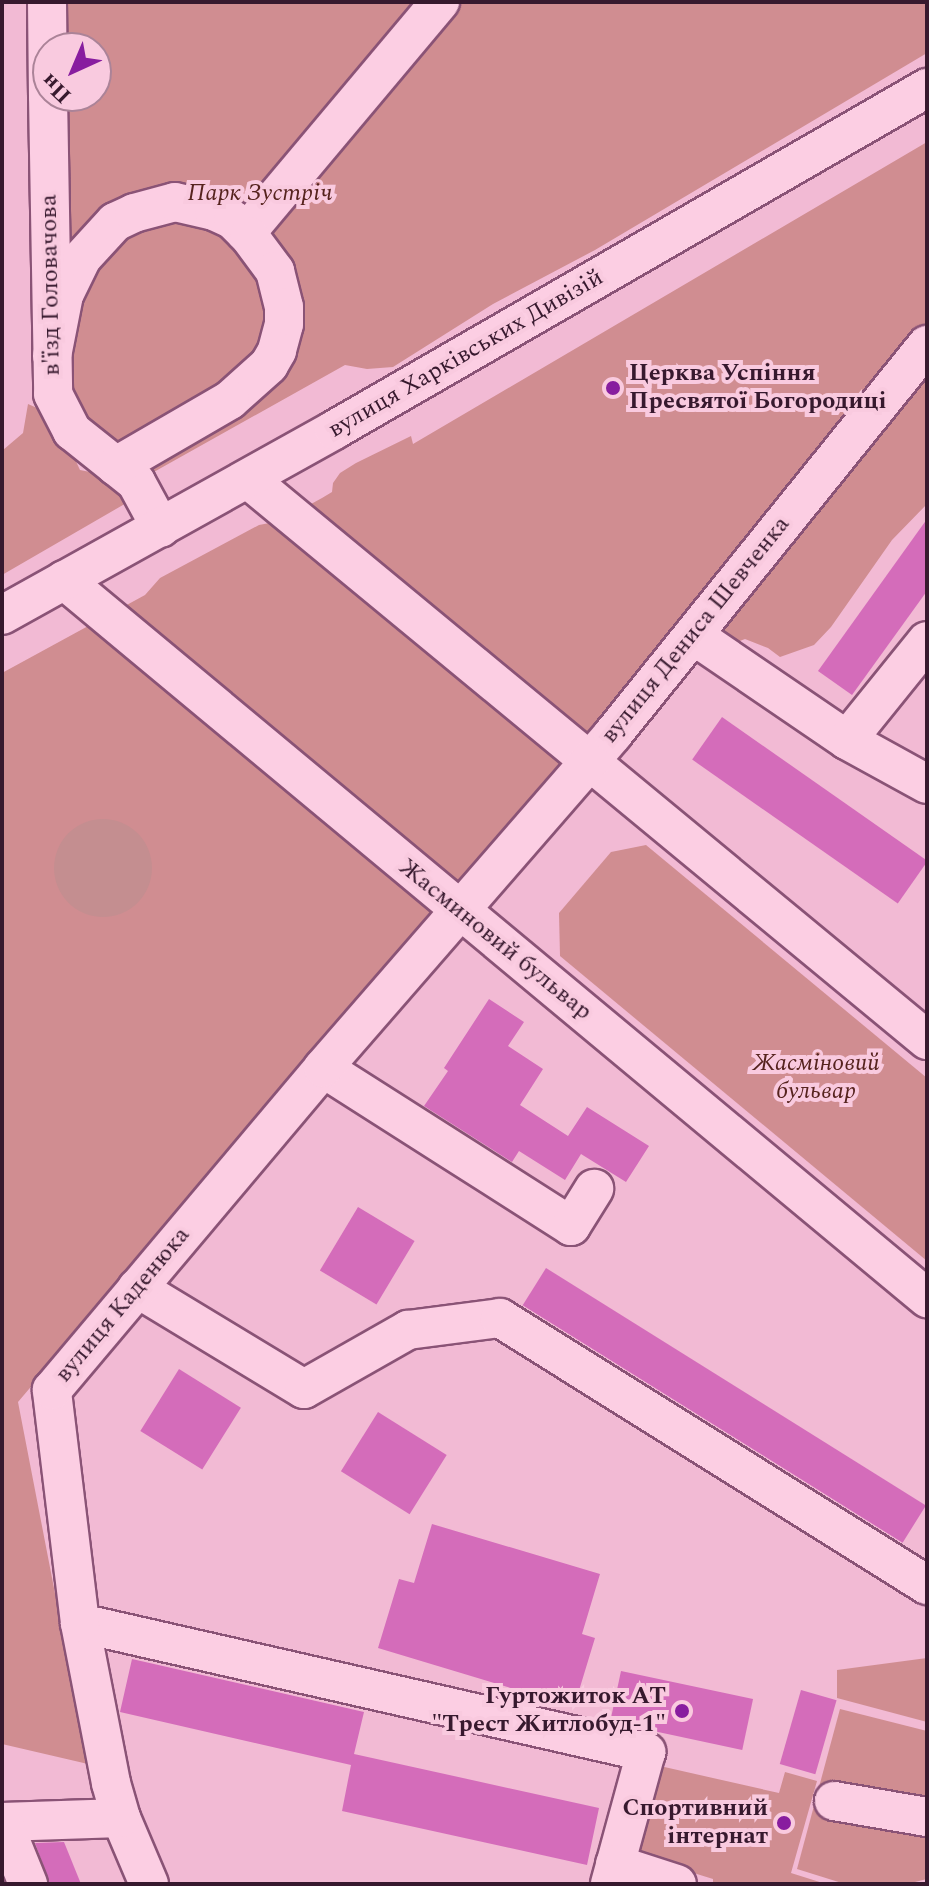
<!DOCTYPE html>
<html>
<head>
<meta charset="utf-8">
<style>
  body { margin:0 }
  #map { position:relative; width:929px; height:1886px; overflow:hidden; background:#f2bad4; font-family:Spectral,serif }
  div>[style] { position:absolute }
  .green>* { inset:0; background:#d08d91 }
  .cemetery>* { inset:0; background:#c48e90 }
  .round { border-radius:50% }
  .building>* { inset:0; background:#d46cba; transform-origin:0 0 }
  .roads { filter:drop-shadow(2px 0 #8a5376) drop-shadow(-2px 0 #8a5376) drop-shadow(0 2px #8a5376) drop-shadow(0 -2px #8a5376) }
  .minor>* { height:38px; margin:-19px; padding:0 19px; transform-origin:19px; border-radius:19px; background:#fccee3 }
  .dots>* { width:22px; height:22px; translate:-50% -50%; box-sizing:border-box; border:4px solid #f9cadf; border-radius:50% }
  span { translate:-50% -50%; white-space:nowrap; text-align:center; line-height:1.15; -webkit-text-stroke:8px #f9cadf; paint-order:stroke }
  .park-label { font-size:24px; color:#56231e; font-style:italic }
  .street-label { font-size:24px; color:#37192e }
  .poi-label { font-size:24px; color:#37192e; font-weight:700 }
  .left { translate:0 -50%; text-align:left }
  .right { translate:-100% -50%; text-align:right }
  .frame { position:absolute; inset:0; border:4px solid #37192e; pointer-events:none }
  .north { position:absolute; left:32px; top:32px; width:80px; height:80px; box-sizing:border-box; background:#f9cadf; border:2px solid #ab8398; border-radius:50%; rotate:224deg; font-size:22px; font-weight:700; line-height:32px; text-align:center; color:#37192e }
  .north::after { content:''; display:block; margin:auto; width:28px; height:36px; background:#881d9f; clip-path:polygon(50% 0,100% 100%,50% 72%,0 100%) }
</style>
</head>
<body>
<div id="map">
  <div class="green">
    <div style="clip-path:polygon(47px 2px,927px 2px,927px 53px,595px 250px,493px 304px,393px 367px,367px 369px,345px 365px,136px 482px,72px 431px,48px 96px,96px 96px,96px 48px,48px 48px)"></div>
    <div style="clip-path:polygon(927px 142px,927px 504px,892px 540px,831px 627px,814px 645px,780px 657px,768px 648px,745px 639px,638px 680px,583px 736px,18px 1402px,88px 1764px,2px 1744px,2px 673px,145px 595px,160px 578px,259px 525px,280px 521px,322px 498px,332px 492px,333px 483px,340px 473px,356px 463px,411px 436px,413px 444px)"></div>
    <div style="clip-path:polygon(28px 404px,55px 416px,80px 470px,120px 478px,135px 498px,2px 575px,2px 456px,3px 450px,23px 433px)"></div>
    <div style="clip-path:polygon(646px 845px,927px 1078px,927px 1261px,560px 956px,559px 913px,611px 852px)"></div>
    <div style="clip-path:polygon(927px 1658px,927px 1722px,837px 1698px,837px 1670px)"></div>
    <div style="clip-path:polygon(840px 1709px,927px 1731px,927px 1879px,907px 1884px,845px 1884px,797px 1869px)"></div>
    <div style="clip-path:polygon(660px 1766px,779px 1793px,785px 1772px,817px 1781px,791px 1873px,826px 1884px,713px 1884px,713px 1879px,639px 1856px)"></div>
  </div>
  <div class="cemetery">
    <div class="round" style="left:54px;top:819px;width:98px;height:98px"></div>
  </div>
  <div class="building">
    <div style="clip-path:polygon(927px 519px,927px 591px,852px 695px,818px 671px)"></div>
    <div style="left:722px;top:717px;width:251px;height:52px;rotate:35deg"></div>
    <div style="clip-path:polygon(489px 999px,524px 1022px,508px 1046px,543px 1069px,520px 1105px,568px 1136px,587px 1107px,649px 1146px,626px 1182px,581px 1154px,565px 1180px,519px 1151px,512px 1162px,424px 1106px,448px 1071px,444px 1068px)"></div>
    <div style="left:358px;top:1207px;width:66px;height:74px;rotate:31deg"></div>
    <div style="left:546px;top:1268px;width:448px;height:44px;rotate:32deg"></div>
    <div style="left:179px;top:1369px;width:73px;height:73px;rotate:32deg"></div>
    <div style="left:378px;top:1412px;width:81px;height:70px;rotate:32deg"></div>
    <div style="clip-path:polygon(432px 1524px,600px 1574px,582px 1634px,595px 1638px,574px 1707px,378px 1648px,399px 1579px,414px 1583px)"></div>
    <div style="clip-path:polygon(132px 1659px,364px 1712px,354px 1754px,599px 1808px,587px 1865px,342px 1811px,351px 1765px,120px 1712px)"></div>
    <div style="left:621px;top:1671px;width:135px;height:52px;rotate:12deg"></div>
    <div style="left:801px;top:1690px;width:37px;height:77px;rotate:16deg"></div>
    <div style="clip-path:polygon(64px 1842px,81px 1884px,50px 1884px,35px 1843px)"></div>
  </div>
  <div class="roads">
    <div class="minor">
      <div style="left:47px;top:2px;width:94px;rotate:89.4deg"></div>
      <div style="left:48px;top:96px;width:298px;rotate:89deg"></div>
      <div style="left:53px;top:394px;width:42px;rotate:62.8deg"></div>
      <div style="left:72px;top:431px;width:82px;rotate:38.6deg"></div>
      <div style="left:136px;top:482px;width:52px;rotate:61.5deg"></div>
      <div style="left:246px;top:233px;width:302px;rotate:-50deg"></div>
      <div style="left:52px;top:356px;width:62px;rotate:-78.9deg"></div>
      <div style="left:64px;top:295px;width:41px;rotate:-64.1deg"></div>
      <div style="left:82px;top:258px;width:49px;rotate:-47.5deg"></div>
      <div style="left:115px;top:222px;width:21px;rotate:-25deg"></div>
      <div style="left:134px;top:213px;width:42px;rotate:-15deg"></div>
      <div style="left:175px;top:202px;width:40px;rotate:13deg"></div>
      <div style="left:214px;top:211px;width:21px;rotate:25deg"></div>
      <div style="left:233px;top:220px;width:23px;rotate:45deg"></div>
      <div style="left:249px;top:236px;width:44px;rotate:53.4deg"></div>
      <div style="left:275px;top:271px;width:37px;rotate:76deg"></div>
      <div style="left:284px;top:307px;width:17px;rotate:90deg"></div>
      <div style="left:284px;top:324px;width:28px;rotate:105deg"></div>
      <div style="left:277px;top:351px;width:16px;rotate:120deg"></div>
      <div style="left:269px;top:365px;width:52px;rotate:138.1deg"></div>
      <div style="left:230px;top:400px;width:132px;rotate:149.9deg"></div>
      <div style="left:248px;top:479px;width:881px;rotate:39.56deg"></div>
      <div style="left:64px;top:580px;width:1123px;rotate:39.76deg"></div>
      <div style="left:2px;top:615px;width:380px;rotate:-29.1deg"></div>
      <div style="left:334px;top:430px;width:685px;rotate:-29.97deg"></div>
      <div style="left:693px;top:635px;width:186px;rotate:34.3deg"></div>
      <div style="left:847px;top:740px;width:91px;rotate:28.8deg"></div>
      <div style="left:847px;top:740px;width:127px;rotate:-51.1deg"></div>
      <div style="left:323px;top:1068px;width:294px;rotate:32.5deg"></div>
      <div style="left:571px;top:1226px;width:44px;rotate:-58.1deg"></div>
      <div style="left:137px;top:1288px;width:195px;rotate:31.2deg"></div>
      <div style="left:304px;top:1389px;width:120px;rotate:-29.6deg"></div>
      <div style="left:408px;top:1330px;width:93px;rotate:-7.4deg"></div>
      <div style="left:500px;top:1318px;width:504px;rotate:32.02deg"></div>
      <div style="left:80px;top:1623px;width:581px;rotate:12.84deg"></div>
      <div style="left:646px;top:1752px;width:137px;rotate:105.3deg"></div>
      <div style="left:834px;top:1801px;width:94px;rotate:9.8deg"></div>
      <div style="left:2px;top:1822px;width:119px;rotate:-1.9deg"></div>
      <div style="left:3px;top:1822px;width:67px;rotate:68deg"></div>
      <div style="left:615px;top:1864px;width:65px;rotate:17.9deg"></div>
      <div style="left:149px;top:1884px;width:72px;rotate:-113deg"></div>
      <div style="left:121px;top:1818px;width:36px;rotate:-106deg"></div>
      <div style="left:111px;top:1783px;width:163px;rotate:-101deg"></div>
      <div style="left:80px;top:1623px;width:235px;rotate:-96.9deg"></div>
      <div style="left:52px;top:1390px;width:421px;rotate:-49.9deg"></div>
      <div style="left:323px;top:1068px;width:442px;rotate:-49deg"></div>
      <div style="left:613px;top:734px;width:500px;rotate:-51.1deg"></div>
    </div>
  </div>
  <div class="dots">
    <div style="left:613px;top:388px;background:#881d9f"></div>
    <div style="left:682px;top:1711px;background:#881d9f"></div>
    <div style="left:784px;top:1823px;background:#881d9f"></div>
  </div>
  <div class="park-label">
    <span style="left:260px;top:194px">Парк Зустріч</span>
    <span style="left:816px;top:1078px">Жасміновий<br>бульвар</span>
  </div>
  <div class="street-label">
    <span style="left:51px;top:285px;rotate:-91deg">в'їзд Головачова</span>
    <span style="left:466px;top:354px;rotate:-30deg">вулиця Харківських Дивізій</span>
    <span style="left:696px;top:630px;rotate:-51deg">вулиця Дениса Шевченка</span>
    <span style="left:495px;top:940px;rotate:39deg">Жасминовий бульвар</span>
    <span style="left:123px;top:1305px;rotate:-50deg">вулиця Каденюка</span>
  </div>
  <div class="poi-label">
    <span class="left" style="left:629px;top:388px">Церква Успіння<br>Пресвятої Богородиці</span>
    <span class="right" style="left:666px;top:1711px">Гуртожиток АТ<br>"Трест Житлобуд-1"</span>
    <span class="right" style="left:768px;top:1823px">Спортивний<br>інтернат</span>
  </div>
  <div class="frame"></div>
  <div class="north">Пн</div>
</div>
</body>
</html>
